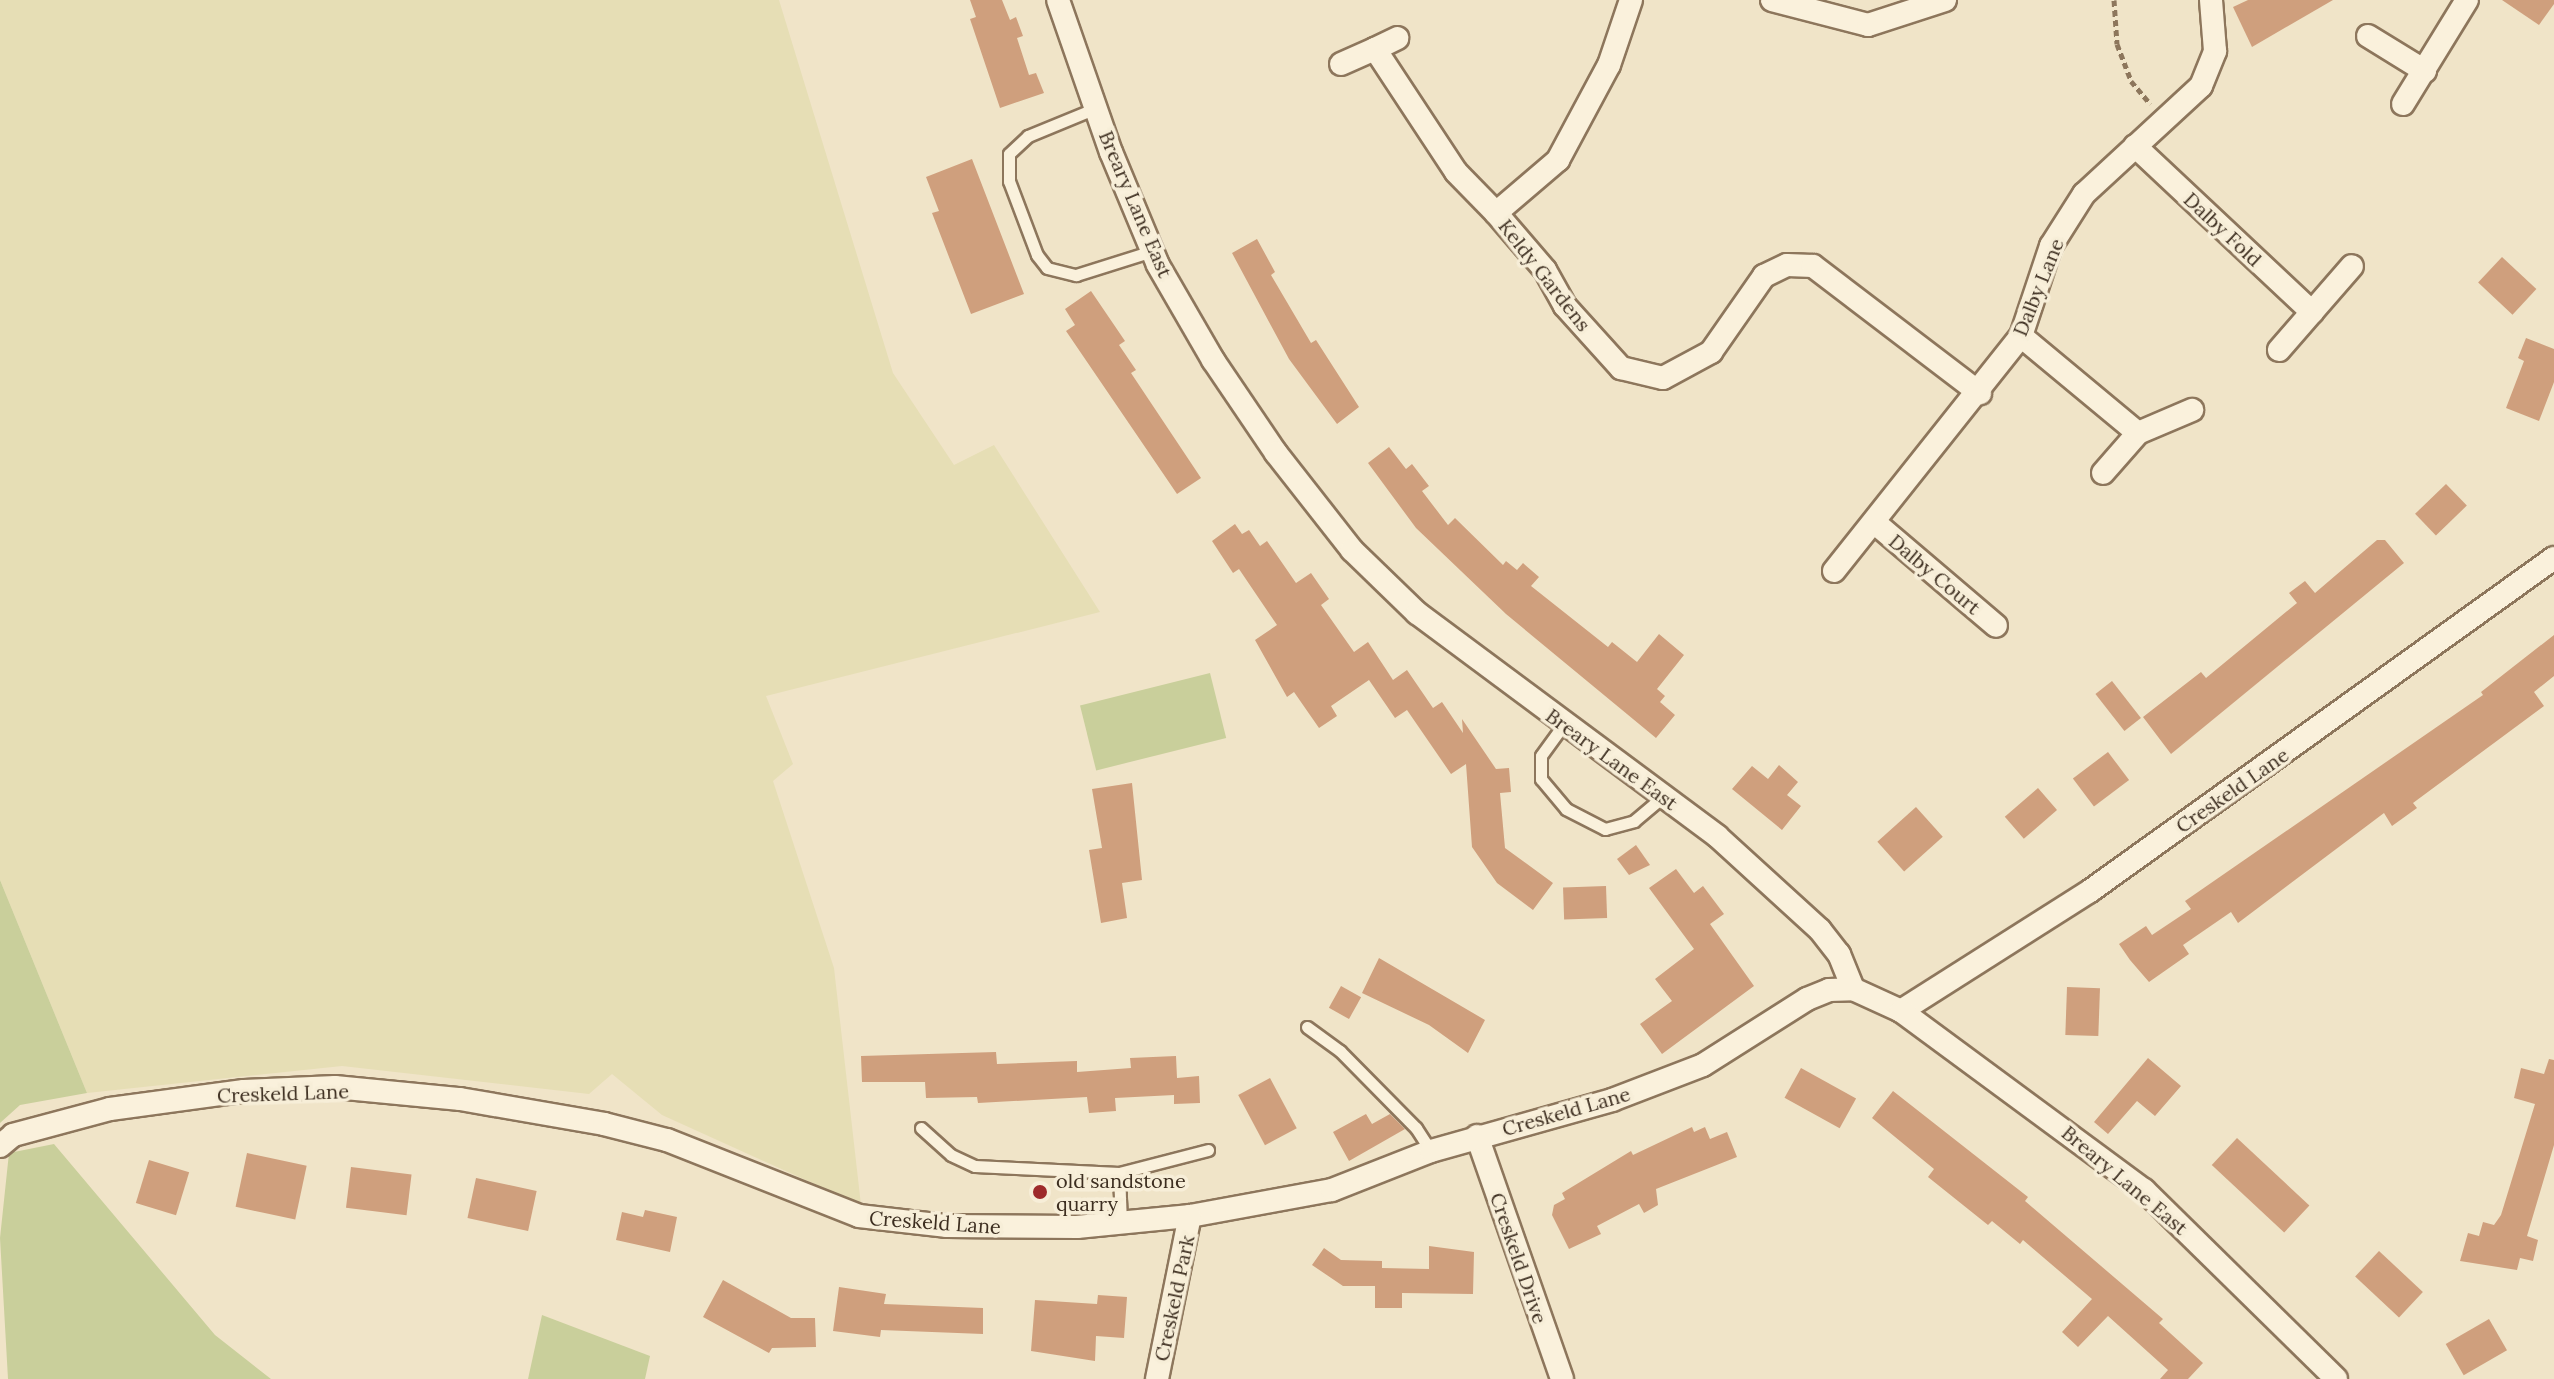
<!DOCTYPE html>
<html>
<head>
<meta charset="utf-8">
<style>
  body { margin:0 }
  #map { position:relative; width:2554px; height:1379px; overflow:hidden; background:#f0e4c8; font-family:Lora,serif }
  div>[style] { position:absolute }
  .farmland>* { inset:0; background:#e6deb5 }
  .green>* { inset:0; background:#c9cf9b; transform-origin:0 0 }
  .building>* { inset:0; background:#cf9f7d; transform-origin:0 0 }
  .path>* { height:5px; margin-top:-2.5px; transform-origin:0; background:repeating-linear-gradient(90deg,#8d765c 0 6px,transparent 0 10px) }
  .roads { filter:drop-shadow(2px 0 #8d765c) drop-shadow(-2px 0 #8d765c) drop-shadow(0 2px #8d765c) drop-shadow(0 -2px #8d765c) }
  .service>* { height:11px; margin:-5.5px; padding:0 5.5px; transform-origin:5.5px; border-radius:5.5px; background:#faf1dc }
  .minor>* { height:22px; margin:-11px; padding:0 11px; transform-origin:11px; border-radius:11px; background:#faf1dc }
  .dots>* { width:22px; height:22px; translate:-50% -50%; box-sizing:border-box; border:4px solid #f7eed8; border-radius:50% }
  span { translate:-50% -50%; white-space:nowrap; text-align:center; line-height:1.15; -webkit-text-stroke:7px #f7eed8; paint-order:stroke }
  .street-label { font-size:20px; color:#3d2e20 }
  .poi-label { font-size:20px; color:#3d2e20 }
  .left { translate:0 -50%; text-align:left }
</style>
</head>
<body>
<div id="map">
  <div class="farmland">
    <div style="clip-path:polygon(0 0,779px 0,893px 373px,954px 465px,994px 445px,1100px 612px,766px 696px,793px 764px,773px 781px,834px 968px,861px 1205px,662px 1115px,612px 1074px,589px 1094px,342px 1066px,87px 1093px,0 880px)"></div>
  </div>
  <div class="green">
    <div style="left:1210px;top:673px;width:67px;height:134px;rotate:76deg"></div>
    <div style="clip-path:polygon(0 880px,87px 1093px,20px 1105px,0 1123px)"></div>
    <div style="clip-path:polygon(54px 1144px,215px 1335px,271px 1379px,8px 1379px,0 1238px,9px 1153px)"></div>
    <div style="clip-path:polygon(542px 1315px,650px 1356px,645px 1379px,528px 1379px)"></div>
  </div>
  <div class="building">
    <div style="clip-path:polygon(970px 0,1002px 0,1010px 20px,1016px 17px,1023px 36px,1017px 38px,1029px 75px,1036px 73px,1044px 93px,1000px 108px,970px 19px,976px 17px)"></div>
    <div style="clip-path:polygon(2248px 0,2333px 0,2252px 47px,2233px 7px)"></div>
    <div style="clip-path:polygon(2502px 0,2554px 0,2554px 4px,2539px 25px)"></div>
    <div style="clip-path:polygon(972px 159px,1024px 294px,971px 314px,932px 213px,939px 211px,926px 177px)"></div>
    <div style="clip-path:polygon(1257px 239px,1275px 272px,1271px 275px,1311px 343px,1316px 340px,1359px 407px,1337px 424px,1289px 359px,1232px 253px)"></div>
    <div style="left:2502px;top:257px;width:47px;height:35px;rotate:43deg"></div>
    <div style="clip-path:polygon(1091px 291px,1125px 341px,1119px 345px,1136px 370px,1131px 373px,1201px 478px,1177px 494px,1066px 331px,1075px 325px,1065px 309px)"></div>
    <div style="clip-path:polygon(2526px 338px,2554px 349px,2554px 382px,2539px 421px,2506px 408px,2524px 361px,2518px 358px)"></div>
    <div style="clip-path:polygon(1389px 447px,1406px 469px,1412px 464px,1429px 486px,1422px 491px,1448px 525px,1455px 518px,1503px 565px,1506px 561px,1517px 570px,1523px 563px,1539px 577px,1531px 586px,1608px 647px,1612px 642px,1637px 662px,1659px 634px,1684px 655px,1657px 689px,1665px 696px,1660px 702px,1675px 715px,1656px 738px,1506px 614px,1416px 528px,1368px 463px)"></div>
    <div style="left:2446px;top:484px;width:30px;height:43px;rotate:46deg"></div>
    <div style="clip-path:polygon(1235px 524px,1242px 534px,1249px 530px,1260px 546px,1267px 541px,1296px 583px,1311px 573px,1329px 599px,1321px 605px,1354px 652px,1368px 642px,1393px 680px,1407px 670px,1433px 708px,1442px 702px,1463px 733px,1462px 719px,1496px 769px,1509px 768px,1511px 792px,1500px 793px,1505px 848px,1553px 883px,1533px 910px,1497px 883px,1472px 847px,1466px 764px,1451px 774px,1407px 710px,1395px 718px,1369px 680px,1331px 706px,1337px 716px,1319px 728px,1294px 692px,1287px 697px,1255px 640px,1277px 625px,1239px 569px,1233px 573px,1212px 541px)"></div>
    <div style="clip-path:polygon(2377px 540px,2385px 540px,2404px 563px,2171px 754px,2143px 717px,2201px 672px,2206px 678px,2275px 621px,2297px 603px,2289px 593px,2305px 581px,2315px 593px)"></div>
    <div style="clip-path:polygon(2554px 635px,2554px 676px,2534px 692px,2544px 706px,2413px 803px,2417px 808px,2392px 826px,2384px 813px,2238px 923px,2231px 912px,2183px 945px,2189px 954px,2149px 982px,2130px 960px,2119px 944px,2146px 926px,2152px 935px,2191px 909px,2185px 901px,2483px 695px,2481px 692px)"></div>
    <div style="left:2112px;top:681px;width:47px;height:21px;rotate:52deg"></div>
    <div style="left:2108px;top:752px;width:35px;height:44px;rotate:53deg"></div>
    <div style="clip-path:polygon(1779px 765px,1798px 782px,1787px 795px,1801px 806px,1782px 830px,1732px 789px,1752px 766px,1768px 779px)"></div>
    <div style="clip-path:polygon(1132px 783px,1142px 880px,1122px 883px,1127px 918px,1101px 923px,1089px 850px,1102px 848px,1092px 789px)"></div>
    <div style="left:2038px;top:788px;width:29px;height:44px;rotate:49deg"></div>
    <div style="left:1916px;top:807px;width:40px;height:52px;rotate:48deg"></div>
    <div style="clip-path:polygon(1636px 845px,1650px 865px,1629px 875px,1617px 859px)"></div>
    <div style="clip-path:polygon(1676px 869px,1694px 893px,1703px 886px,1724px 914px,1710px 924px,1754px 986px,1662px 1054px,1640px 1024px,1672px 1001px,1655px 979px,1694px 949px,1649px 888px)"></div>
    <div style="left:1606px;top:886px;width:32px;height:43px;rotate:88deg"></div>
    <div style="clip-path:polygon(1379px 958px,1485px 1020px,1468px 1053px,1429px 1025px,1362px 993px)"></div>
    <div style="left:1341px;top:986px;width:23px;height:25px;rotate:29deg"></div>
    <div style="left:2067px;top:987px;width:33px;height:48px;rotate:2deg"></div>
    <div style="clip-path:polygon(996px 1052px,997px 1064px,1077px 1061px,1077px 1072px,1131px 1068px,1130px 1058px,1176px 1056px,1177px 1078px,1199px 1076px,1200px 1103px,1174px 1104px,1174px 1095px,1115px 1098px,1116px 1111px,1089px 1113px,1087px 1097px,978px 1103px,977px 1097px,926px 1098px,925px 1082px,862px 1082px,861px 1056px)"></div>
    <div style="clip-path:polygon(2148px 1058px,2181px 1086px,2155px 1116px,2137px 1101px,2108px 1134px,2094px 1122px)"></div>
    <div style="clip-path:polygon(2549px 1059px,2554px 1060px,2554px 1145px,2527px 1236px,2538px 1240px,2533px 1261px,2520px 1258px,2517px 1270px,2460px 1261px,2468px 1233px,2479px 1236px,2483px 1222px,2494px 1225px,2501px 1215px,2535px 1104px,2514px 1098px,2521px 1068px,2544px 1074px)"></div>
    <div style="left:1801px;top:1068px;width:63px;height:34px;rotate:29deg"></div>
    <div style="left:1270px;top:1078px;width:57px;height:36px;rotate:62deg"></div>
    <div style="clip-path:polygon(1893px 1091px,2028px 1197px,2025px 1201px,2163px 1319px,2159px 1323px,2203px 1363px,2188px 1379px,2160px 1379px,2168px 1370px,2108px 1316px,2078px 1347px,2062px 1332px,2092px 1299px,2023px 1240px,2020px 1244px,1992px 1221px,1988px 1225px,1928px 1177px,1934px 1169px,1872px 1118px)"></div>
    <div style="clip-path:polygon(1366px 1114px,1372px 1124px,1390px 1114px,1405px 1129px,1349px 1161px,1333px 1132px)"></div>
    <div style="clip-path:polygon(1692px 1127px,1694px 1132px,1705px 1127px,1710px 1139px,1727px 1132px,1737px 1157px,1656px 1189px,1658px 1205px,1644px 1213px,1639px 1204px,1597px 1226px,1601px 1234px,1569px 1249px,1552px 1215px,1554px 1205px,1565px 1199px,1562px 1193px,1631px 1151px,1633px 1155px)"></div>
    <div style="left:2237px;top:1138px;width:99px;height:37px;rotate:43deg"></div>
    <div style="left:247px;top:1153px;width:61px;height:55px;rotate:12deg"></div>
    <div style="left:149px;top:1160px;width:42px;height:45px;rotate:17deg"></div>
    <div style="left:351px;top:1167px;width:61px;height:41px;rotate:7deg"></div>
    <div style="left:476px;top:1178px;width:62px;height:41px;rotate:12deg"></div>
    <div style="clip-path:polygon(645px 1210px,677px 1217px,670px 1252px,616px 1240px,622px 1212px,643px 1217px)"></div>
    <div style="clip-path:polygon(1429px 1246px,1474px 1252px,1473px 1294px,1402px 1293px,1402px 1308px,1375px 1308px,1375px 1286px,1343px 1286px,1312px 1265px,1324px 1248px,1341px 1260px,1382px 1261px,1382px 1268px,1429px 1269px)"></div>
    <div style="left:2379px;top:1251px;width:60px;height:35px;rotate:43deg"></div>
    <div style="clip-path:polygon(723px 1280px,791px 1318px,815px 1318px,816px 1347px,772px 1348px,769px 1353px,703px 1317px)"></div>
    <div style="clip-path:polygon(839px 1287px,886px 1294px,884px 1304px,983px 1308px,983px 1334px,881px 1330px,880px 1337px,833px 1331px)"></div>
    <div style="clip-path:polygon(1098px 1295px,1127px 1297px,1124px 1338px,1096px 1336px,1095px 1361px,1031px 1351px,1035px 1300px,1097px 1304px)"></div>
    <div style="left:2489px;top:1319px;width:36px;height:50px;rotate:60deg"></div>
  </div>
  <div class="path">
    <div style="left:2114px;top:0;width:44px;rotate:86.1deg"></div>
    <div style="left:2117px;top:44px;width:40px;rotate:69deg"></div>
    <div style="left:2131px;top:81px;width:30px;rotate:50deg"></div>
  </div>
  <div class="roads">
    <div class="service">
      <div style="left:1096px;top:108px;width:74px;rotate:157.6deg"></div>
      <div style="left:1028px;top:136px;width:26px;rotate:137deg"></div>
      <div style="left:1009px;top:154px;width:27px;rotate:90deg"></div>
      <div style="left:1009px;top:181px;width:79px;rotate:69.3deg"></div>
      <div style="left:1037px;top:255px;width:16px;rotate:52deg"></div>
      <div style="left:1047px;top:268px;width:30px;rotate:14deg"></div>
      <div style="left:1076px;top:275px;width:80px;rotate:-17.5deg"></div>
      <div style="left:1564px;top:724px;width:39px;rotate:126deg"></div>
      <div style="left:1541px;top:756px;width:23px;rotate:90deg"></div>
      <div style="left:1541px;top:779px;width:39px;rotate:50deg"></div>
      <div style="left:1566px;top:809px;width:44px;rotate:27.1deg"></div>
      <div style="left:1605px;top:829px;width:30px;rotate:-15deg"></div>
      <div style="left:1634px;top:821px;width:38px;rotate:-40deg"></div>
      <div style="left:1307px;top:1027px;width:41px;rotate:36deg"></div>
      <div style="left:1340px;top:1051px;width:108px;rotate:45.4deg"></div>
      <div style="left:1416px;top:1128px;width:27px;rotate:57deg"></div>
      <div style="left:921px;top:1128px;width:40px;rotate:42deg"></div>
      <div style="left:951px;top:1155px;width:26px;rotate:25deg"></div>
      <div style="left:975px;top:1166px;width:144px;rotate:2.8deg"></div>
      <div style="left:1119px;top:1173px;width:92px;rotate:-14.5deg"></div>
      <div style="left:1119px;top:1173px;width:50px;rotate:87.7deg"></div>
    </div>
    <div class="minor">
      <div style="left:1058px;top:0;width:161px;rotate:70.8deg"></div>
      <div style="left:1111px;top:152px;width:122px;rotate:67.4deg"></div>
      <div style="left:1158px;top:265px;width:110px;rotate:59.9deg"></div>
      <div style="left:1213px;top:360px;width:112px;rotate:55.9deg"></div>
      <div style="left:1276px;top:453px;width:123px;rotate:51.9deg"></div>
      <div style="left:1352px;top:550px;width:91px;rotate:44.1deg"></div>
      <div style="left:1417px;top:613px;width:374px;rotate:36.6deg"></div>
      <div style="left:1717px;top:836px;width:139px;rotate:42.4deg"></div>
      <div style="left:1820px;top:930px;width:31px;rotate:52deg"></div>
      <div style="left:1839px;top:954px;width:38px;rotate:68deg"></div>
      <div style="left:1772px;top:0;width:99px;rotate:14.6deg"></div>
      <div style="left:1868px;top:25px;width:81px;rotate:-18deg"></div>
      <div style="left:2368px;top:36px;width:67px;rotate:31.6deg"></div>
      <div style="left:1375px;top:49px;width:25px;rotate:-26deg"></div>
      <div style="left:1341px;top:64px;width:37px;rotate:-24deg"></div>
      <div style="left:1375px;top:49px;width:147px;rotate:56.6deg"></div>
      <div style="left:1456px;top:172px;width:57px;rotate:45.7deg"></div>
      <div style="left:1496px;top:213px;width:75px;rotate:49.3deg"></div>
      <div style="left:1545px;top:270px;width:41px;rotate:60.9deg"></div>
      <div style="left:1565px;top:306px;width:84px;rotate:47.9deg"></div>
      <div style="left:1621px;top:368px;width:43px;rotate:13.4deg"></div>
      <div style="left:1663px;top:378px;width:55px;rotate:-28.4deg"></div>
      <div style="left:1711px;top:352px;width:93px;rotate:-55.1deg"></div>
      <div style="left:1764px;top:276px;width:25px;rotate:-26deg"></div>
      <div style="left:1787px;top:265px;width:26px;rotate:2deg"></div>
      <div style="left:1813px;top:266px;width:210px;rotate:37.3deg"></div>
      <div style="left:2403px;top:104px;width:122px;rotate:-58.4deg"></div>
      <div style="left:2135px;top:146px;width:243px;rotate:43.2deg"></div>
      <div style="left:1496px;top:213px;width:82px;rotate:-40.5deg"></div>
      <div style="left:1558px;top:160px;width:108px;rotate:-61.8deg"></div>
      <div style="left:1609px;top:65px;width:69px;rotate:-71.3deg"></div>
      <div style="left:2021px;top:336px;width:152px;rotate:39.7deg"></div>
      <div style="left:2138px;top:433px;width:53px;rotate:131.2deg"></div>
      <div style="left:2279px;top:350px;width:111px;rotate:-49deg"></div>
      <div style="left:2138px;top:433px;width:59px;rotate:-23.1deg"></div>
      <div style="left:1874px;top:522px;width:160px;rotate:40.4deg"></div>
      <div style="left:1834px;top:571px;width:300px;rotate:-51.5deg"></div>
      <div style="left:2021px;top:336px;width:95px;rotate:-71.6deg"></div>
      <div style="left:2051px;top:246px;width:62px;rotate:-57.6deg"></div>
      <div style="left:2084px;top:194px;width:159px;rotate:-42.7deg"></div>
      <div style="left:2201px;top:86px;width:38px;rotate:-68deg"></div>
      <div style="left:2215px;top:51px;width:51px;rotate:-94.5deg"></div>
      <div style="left:1901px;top:1011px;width:224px;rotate:-32.4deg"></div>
      <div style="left:2090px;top:891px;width:571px;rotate:-35.67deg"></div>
      <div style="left:1477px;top:1136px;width:257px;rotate:70.7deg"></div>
      <div style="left:0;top:1146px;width:17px;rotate:-40deg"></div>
      <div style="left:13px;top:1135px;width:100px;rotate:-15deg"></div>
      <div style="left:110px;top:1109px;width:135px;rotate:-7.7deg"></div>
      <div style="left:244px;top:1091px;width:91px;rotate:-2.5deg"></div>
      <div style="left:335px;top:1087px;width:126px;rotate:5.5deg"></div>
      <div style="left:460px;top:1099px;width:146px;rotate:9.8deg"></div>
      <div style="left:604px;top:1124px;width:65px;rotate:14.3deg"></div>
      <div style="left:667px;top:1140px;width:206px;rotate:21.6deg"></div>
      <div style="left:859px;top:1216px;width:89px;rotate:6.5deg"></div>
      <div style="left:947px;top:1226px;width:130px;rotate:0.4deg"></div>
      <div style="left:1077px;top:1227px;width:114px;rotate:-5.6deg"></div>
      <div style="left:1190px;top:1216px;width:144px;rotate:-10.4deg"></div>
      <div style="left:1332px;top:1190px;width:106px;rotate:-21.5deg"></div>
      <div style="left:1431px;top:1151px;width:188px;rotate:-15.7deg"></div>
      <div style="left:1612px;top:1100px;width:97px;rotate:-21deg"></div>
      <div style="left:1703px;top:1065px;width:123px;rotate:-32.4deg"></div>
      <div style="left:1807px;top:999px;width:24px;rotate:-22deg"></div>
      <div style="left:1829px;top:990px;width:24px;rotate:-2deg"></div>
      <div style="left:1853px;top:989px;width:53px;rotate:24.6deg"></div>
      <div style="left:1901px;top:1011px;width:302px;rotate:36.4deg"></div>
      <div style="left:2144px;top:1190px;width:269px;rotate:44.5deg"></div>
      <div style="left:1157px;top:1379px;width:166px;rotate:-78.6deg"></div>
    </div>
  </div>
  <div class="dots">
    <div style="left:1040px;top:1192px;background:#9e2a2b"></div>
  </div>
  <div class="street-label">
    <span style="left:1136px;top:204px;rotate:67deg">Breary Lane East</span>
    <span style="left:2223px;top:229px;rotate:43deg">Dalby Fold</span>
    <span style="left:1545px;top:275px;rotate:52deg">Keldy Gardens</span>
    <span style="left:2038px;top:287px;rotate:-68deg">Dalby Lane</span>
    <span style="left:1935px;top:574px;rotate:40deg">Dalby Court</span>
    <span style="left:1612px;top:759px;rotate:36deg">Breary Lane East</span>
    <span style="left:2232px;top:790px;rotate:-35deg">Creskeld Lane</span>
    <span style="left:283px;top:1093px;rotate:-2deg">Creskeld Lane</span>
    <span style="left:1566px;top:1111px;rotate:-16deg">Creskeld Lane</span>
    <span style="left:2125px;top:1180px;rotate:40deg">Breary Lane East</span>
    <span style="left:935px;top:1222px;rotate:4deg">Creskeld Lane</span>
    <span style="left:1519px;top:1258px;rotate:71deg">Creskeld Drive</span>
    <span style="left:1174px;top:1298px;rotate:-78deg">Creskeld Park</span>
  </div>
  <div class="poi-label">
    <span class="left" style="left:1056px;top:1192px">old sandstone<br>quarry</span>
  </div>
</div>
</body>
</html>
